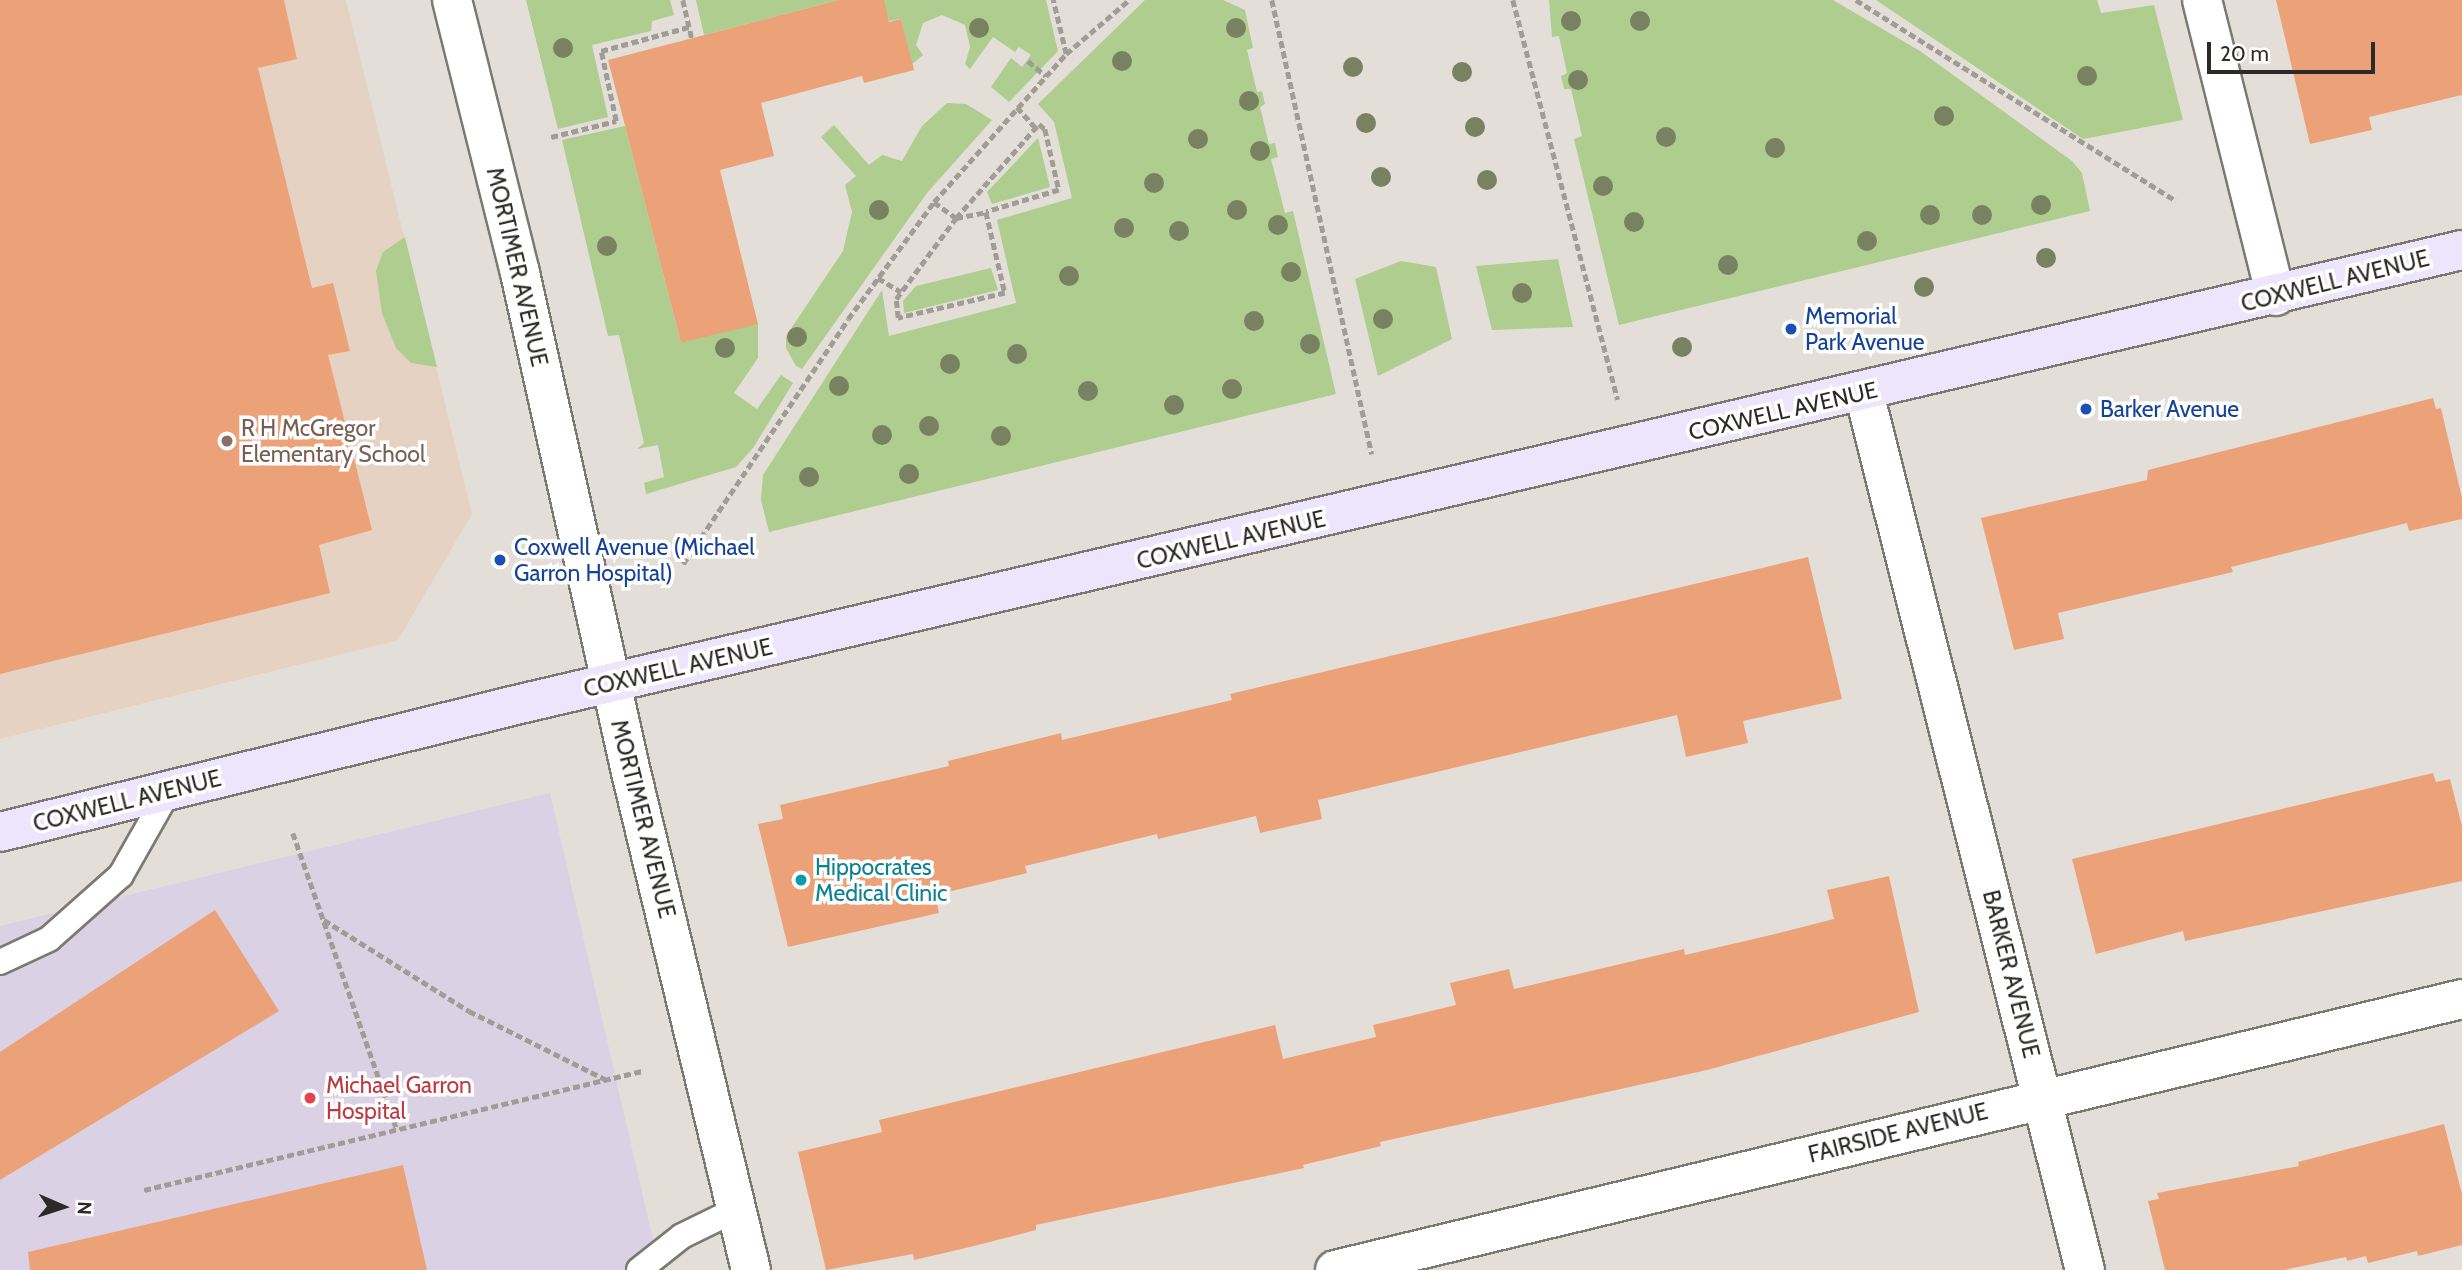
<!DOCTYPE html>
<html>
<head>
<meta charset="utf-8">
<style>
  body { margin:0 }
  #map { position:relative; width:2462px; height:1270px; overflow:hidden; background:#e3dfd8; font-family:Cabin,sans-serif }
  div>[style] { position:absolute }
  .education>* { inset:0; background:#e5d2c2 }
  .medical>* { inset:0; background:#dbd1e5 }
  .green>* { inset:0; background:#aecd8f }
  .building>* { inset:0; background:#eca278 }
  .path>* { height:4.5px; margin-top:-2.25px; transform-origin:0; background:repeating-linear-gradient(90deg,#a09d97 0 7px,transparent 0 10.5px) }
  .roads { filter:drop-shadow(2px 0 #7c7973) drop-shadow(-2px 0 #7c7973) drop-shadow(0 2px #7c7973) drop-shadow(0 -2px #7c7973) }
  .service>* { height:24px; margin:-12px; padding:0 12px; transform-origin:12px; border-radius:12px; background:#fff }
  .minor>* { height:38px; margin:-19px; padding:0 19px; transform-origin:19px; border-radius:19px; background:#fff }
  .tertiary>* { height:38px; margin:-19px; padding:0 19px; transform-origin:19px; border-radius:19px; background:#fff }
  .secondary>* { height:38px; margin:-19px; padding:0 19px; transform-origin:19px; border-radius:19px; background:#ece5fb }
  .trees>* { width:20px; height:20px; margin:-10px; border-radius:50%; background:#788261 }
  .dots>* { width:19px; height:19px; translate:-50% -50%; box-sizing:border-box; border:4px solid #fff; border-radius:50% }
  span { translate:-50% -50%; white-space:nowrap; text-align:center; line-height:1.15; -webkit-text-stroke:7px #fff; paint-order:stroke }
  .street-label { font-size:23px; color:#2b2a27 }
  .transit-label { font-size:23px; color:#164399 }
  .left { translate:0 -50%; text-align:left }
  .education-label { font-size:23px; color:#785e54 }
  .culture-label { font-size:23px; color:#0d838f }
  .health-label { font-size:23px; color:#be3a42 }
  .north { position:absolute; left:28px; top:1172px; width:70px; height:70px; -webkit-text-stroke:5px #fff; paint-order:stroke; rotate:93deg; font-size:19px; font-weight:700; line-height:28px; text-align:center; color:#2b2a27 }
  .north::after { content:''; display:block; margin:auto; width:24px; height:32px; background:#2b2a27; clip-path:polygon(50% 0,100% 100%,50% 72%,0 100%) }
  .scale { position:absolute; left:2207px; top:42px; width:168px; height:32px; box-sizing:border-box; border:4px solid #2b2a27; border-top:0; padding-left:9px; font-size:21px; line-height:24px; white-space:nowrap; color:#2b2a27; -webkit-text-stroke:5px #fff; paint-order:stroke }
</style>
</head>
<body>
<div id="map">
  <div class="education">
    <div style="clip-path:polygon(0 0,346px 0,472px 514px,398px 640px,0 739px)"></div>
  </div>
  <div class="medical">
    <div style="clip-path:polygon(550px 793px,660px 1270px,0 1270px,0 926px)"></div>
  </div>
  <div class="green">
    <div style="clip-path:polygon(526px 0,670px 0,674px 15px,652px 21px,651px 31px,592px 45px,608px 117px,558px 129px)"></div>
    <div style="clip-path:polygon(696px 0,839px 0,704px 35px)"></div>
    <div style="clip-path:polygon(883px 0,1046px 0,1058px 51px,1009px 102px,991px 87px,1011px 58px,1022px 67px,1031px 55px,1019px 47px,1015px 52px,993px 37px,970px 69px,965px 64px,970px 47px,965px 25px,942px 15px,923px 23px,916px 45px,923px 55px,912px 64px,901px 19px,889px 21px)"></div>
    <div style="clip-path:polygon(1145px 0,1223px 0,1245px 10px,1253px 48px,1247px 50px,1257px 92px,1262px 91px,1265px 104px,1260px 107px,1269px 144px,1275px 143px,1278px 157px,1271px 159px,1285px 213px,1293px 211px,1336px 394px,769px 532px,761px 500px,763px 475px,882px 290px,889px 336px,1016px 303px,997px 220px,1072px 198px,1054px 122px,1038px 104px)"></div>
    <div style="clip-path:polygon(1549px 0,1833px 0,1920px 51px,2072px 161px,2082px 173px,2090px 211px,1619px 325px,1574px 139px,1582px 136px,1571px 89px,1564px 89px,1561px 76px,1567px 73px,1559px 36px,1552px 37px)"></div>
    <div style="clip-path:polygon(1876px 0,2097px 0,2101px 13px,2154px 5px,2183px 120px,2083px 139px)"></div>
    <div style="clip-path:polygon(947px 103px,966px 104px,992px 120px,927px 193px,802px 369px,796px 366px,786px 348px,786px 336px,843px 251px,852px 212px,845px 185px,856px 176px,821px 137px,834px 125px,869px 165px,882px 155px,902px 161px,922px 126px)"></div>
    <div style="clip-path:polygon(625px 126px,681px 343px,758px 323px,758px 358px,734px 393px,757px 409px,781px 375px,793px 383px,753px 448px,736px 467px,646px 494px,644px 483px,664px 477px,658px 445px,637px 449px,644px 443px,619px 335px,608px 336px,562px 140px)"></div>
    <div style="clip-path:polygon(1038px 138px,1050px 187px,992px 204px,987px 192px)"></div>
    <div style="clip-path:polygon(405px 237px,437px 367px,411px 363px,396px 348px,382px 313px,376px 271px,383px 252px)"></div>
    <div style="clip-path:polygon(1558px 259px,1573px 327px,1492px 330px,1476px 266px)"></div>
    <div style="clip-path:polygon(1401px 261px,1436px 267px,1452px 339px,1378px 376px,1355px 279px)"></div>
    <div style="clip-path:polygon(991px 268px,998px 290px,904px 313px,903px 301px,916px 286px)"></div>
  </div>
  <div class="building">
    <div style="clip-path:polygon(0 0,284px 0,297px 59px,258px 68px,312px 288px,333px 283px,350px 351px,328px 355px,372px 530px,319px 545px,330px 593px,0 674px)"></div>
    <div style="clip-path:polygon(839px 0,884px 0,889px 22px,901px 19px,914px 70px,864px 83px,862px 76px,761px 103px,774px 156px,720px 170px,758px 324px,681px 343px,608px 60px)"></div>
    <div style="clip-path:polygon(2276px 0,2462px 0,2462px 95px,2369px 117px,2372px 130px,2310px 144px)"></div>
    <div style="clip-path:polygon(2433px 398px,2436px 409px,2441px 408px,2462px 498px,2462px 519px,2409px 531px,2407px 523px,2231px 567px,2233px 572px,2058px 613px,2064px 639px,2014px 650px,1981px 518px,2147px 480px,2148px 470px)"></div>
    <div style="clip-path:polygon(1808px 557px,1842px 699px,1743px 721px,1748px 743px,1686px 757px,1677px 715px,1318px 800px,1322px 819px,1260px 833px,1256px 816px,1158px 839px,1157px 834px,1025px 866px,1027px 873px,935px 895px,939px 913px,788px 947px,758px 824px,783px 819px,780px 805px,949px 766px,948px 761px,1061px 733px,1062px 740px,1232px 700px,1230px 694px)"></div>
    <div style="clip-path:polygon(2433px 773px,2436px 782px,2450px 779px,2462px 826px,2462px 881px,2185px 941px,2183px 931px,2096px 954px,2072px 859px)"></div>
    <div style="clip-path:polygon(1889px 876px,1919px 1012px,1707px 1070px,1380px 1142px,1381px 1146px,1303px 1165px,1304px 1168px,1036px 1225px,1036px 1230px,970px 1247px,914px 1260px,913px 1254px,826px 1270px,798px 1152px,882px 1132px,879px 1120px,1275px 1025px,1283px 1059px,1376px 1037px,1373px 1025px,1456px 1005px,1450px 983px,1509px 969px,1514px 989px,1684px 949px,1685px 955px,1775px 934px,1834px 919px,1827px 890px)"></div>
    <div style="clip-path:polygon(215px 910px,279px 1011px,0 1180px,0 1052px)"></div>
    <div style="clip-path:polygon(2444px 1124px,2462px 1194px,2462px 1245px,2418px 1256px,2417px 1251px,2368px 1263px,2366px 1256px,2347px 1261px,2346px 1257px,2284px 1270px,2165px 1270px,2148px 1201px,2159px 1199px,2157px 1193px,2299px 1166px,2298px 1162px)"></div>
    <div style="clip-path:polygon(403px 1165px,427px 1270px,30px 1270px,28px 1252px)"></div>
  </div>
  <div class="path">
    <div style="left:683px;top:0;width:39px;rotate:77deg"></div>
    <div style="left:1272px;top:0;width:465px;rotate:77.6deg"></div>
    <div style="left:1513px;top:0;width:413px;rotate:75.3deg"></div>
    <div style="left:1856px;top:0;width:378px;rotate:32.1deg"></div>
    <div style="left:1066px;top:54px;width:83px;rotate:-40.6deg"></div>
    <div style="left:1028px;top:61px;width:23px;rotate:40deg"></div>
    <div style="left:1017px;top:107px;width:28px;rotate:48deg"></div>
    <div style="left:1039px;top:124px;width:8px;rotate:40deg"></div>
    <div style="left:1045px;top:129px;width:63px;rotate:77.1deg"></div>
    <div style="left:1059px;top:190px;width:76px;rotate:163.2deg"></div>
    <div style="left:986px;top:212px;width:83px;rotate:76.8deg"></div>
    <div style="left:1005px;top:293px;width:110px;rotate:166.8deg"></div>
    <div style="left:898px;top:318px;width:19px;rotate:-96deg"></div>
    <div style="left:896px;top:299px;width:101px;rotate:-53.5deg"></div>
    <div style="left:956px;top:218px;width:125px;rotate:-48.6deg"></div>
    <div style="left:551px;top:137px;width:67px;rotate:-13.8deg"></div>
    <div style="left:616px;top:121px;width:72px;rotate:-102.1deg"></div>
    <div style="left:601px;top:51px;width:91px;rotate:-15.3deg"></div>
    <div style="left:934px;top:202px;width:27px;rotate:36deg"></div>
    <div style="left:956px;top:218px;width:31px;rotate:-11deg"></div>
    <div style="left:878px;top:278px;width:27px;rotate:31deg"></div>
    <div style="left:683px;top:564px;width:295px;rotate:-56deg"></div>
    <div style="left:848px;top:319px;width:145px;rotate:-53.7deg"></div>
    <div style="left:934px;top:202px;width:198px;rotate:-48.3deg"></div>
    <div style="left:1066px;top:54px;width:56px;rotate:-103.5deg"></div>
    <div style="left:293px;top:833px;width:312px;rotate:70.7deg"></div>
    <div style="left:324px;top:920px;width:171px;rotate:32.1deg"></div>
    <div style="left:469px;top:1011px;width:154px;rotate:26.6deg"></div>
    <div style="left:144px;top:1190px;width:512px;rotate:-13.44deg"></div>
  </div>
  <div class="roads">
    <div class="service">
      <div style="left:0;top:962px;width:54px;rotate:-25.1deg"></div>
      <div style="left:49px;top:939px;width:96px;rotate:-41.6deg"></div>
      <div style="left:121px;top:875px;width:95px;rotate:-60.5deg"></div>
      <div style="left:639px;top:1270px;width:55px;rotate:-38.3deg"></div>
      <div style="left:682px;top:1236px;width:61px;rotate:-26.1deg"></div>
    </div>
    <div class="minor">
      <div style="left:2202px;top:0;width:305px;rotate:76deg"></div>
      <div style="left:1864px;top:393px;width:904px;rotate:75.86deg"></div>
      <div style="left:1335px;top:1270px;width:1159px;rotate:-13.52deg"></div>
    </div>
    <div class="tertiary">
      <div style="left:452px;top:0;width:281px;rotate:76deg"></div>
      <div style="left:520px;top:273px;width:507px;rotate:77.47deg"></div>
      <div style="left:630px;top:768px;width:516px;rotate:76.45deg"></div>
    </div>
    <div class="secondary">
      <div style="left:0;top:832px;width:536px;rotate:-13.83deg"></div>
      <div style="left:520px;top:704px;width:1994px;rotate:-13.16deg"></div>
    </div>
  </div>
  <div class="trees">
    <div style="left:1571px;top:21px"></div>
    <div style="left:1640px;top:21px"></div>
    <div style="left:979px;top:28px"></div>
    <div style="left:1236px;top:28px"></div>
    <div style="left:563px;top:48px"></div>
    <div style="left:1122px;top:61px"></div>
    <div style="left:1353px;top:67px"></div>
    <div style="left:1462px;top:72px"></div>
    <div style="left:2087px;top:76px"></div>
    <div style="left:1578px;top:80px"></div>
    <div style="left:1249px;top:101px"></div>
    <div style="left:1944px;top:116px"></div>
    <div style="left:1366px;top:123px"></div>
    <div style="left:1475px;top:127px"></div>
    <div style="left:1666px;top:137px"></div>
    <div style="left:1198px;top:139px"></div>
    <div style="left:1775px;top:148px"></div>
    <div style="left:1260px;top:151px"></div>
    <div style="left:1381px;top:177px"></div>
    <div style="left:1487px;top:180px"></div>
    <div style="left:1154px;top:183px"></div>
    <div style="left:1603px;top:186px"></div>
    <div style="left:2041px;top:205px"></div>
    <div style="left:879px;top:210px"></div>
    <div style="left:1237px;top:210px"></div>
    <div style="left:1930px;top:215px"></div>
    <div style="left:1982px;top:215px"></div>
    <div style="left:1634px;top:222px"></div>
    <div style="left:1278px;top:225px"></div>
    <div style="left:1124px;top:228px"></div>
    <div style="left:1179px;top:231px"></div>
    <div style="left:1867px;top:241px"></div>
    <div style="left:607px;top:246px"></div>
    <div style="left:2046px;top:258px"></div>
    <div style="left:1728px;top:265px"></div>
    <div style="left:1291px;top:272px"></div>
    <div style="left:1069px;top:276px"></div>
    <div style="left:1924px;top:287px"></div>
    <div style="left:1522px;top:293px"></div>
    <div style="left:1383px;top:319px"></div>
    <div style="left:1254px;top:321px"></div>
    <div style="left:797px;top:337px"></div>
    <div style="left:1310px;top:344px"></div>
    <div style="left:1682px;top:347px"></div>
    <div style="left:725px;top:348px"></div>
    <div style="left:1017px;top:354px"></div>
    <div style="left:950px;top:364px"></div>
    <div style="left:839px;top:386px"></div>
    <div style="left:1232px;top:389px"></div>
    <div style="left:1088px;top:391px"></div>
    <div style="left:1174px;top:405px"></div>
    <div style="left:929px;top:426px"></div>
    <div style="left:882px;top:435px"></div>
    <div style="left:1001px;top:436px"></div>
    <div style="left:909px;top:474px"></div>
    <div style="left:809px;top:477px"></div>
  </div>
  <div class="dots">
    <div style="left:1791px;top:329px;background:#1a4fb4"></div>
    <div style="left:2086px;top:409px;background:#1a4fb4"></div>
    <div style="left:227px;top:441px;background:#8d6e63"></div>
    <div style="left:500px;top:560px;background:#1a4fb4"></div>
    <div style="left:801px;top:880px;background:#0f9aa8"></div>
    <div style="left:310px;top:1098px;background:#e0444e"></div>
  </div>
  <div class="street-label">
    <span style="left:517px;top:267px;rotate:77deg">MORTIMER AVENUE</span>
    <span style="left:2335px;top:281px;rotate:-14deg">COXWELL AVENUE</span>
    <span style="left:1783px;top:411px;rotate:-13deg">COXWELL AVENUE</span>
    <span style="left:1231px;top:540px;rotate:-13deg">COXWELL AVENUE</span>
    <span style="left:678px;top:668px;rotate:-13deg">COXWELL AVENUE</span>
    <span style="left:127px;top:801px;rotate:-14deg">COXWELL AVENUE</span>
    <span style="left:643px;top:819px;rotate:76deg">MORTIMER AVENUE</span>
    <span style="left:2011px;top:974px;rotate:76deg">BARKER AVENUE</span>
    <span style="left:1898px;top:1133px;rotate:-14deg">FAIRSIDE AVENUE</span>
  </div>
  <div class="transit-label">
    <span class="left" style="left:1805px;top:329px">Memorial<br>Park Avenue</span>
    <span class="left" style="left:2100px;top:409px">Barker Avenue</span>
    <span class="left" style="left:514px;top:560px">Coxwell Avenue (Michael<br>Garron Hospital)</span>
  </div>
  <div class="education-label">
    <span class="left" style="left:241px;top:441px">R H McGregor<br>Elementary School</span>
  </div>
  <div class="culture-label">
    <span class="left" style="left:815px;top:880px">Hippocrates<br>Medical Clinic</span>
  </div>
  <div class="health-label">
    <span class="left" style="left:326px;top:1098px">Michael Garron<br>Hospital</span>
  </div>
  <div class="north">N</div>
  <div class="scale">20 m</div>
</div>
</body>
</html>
